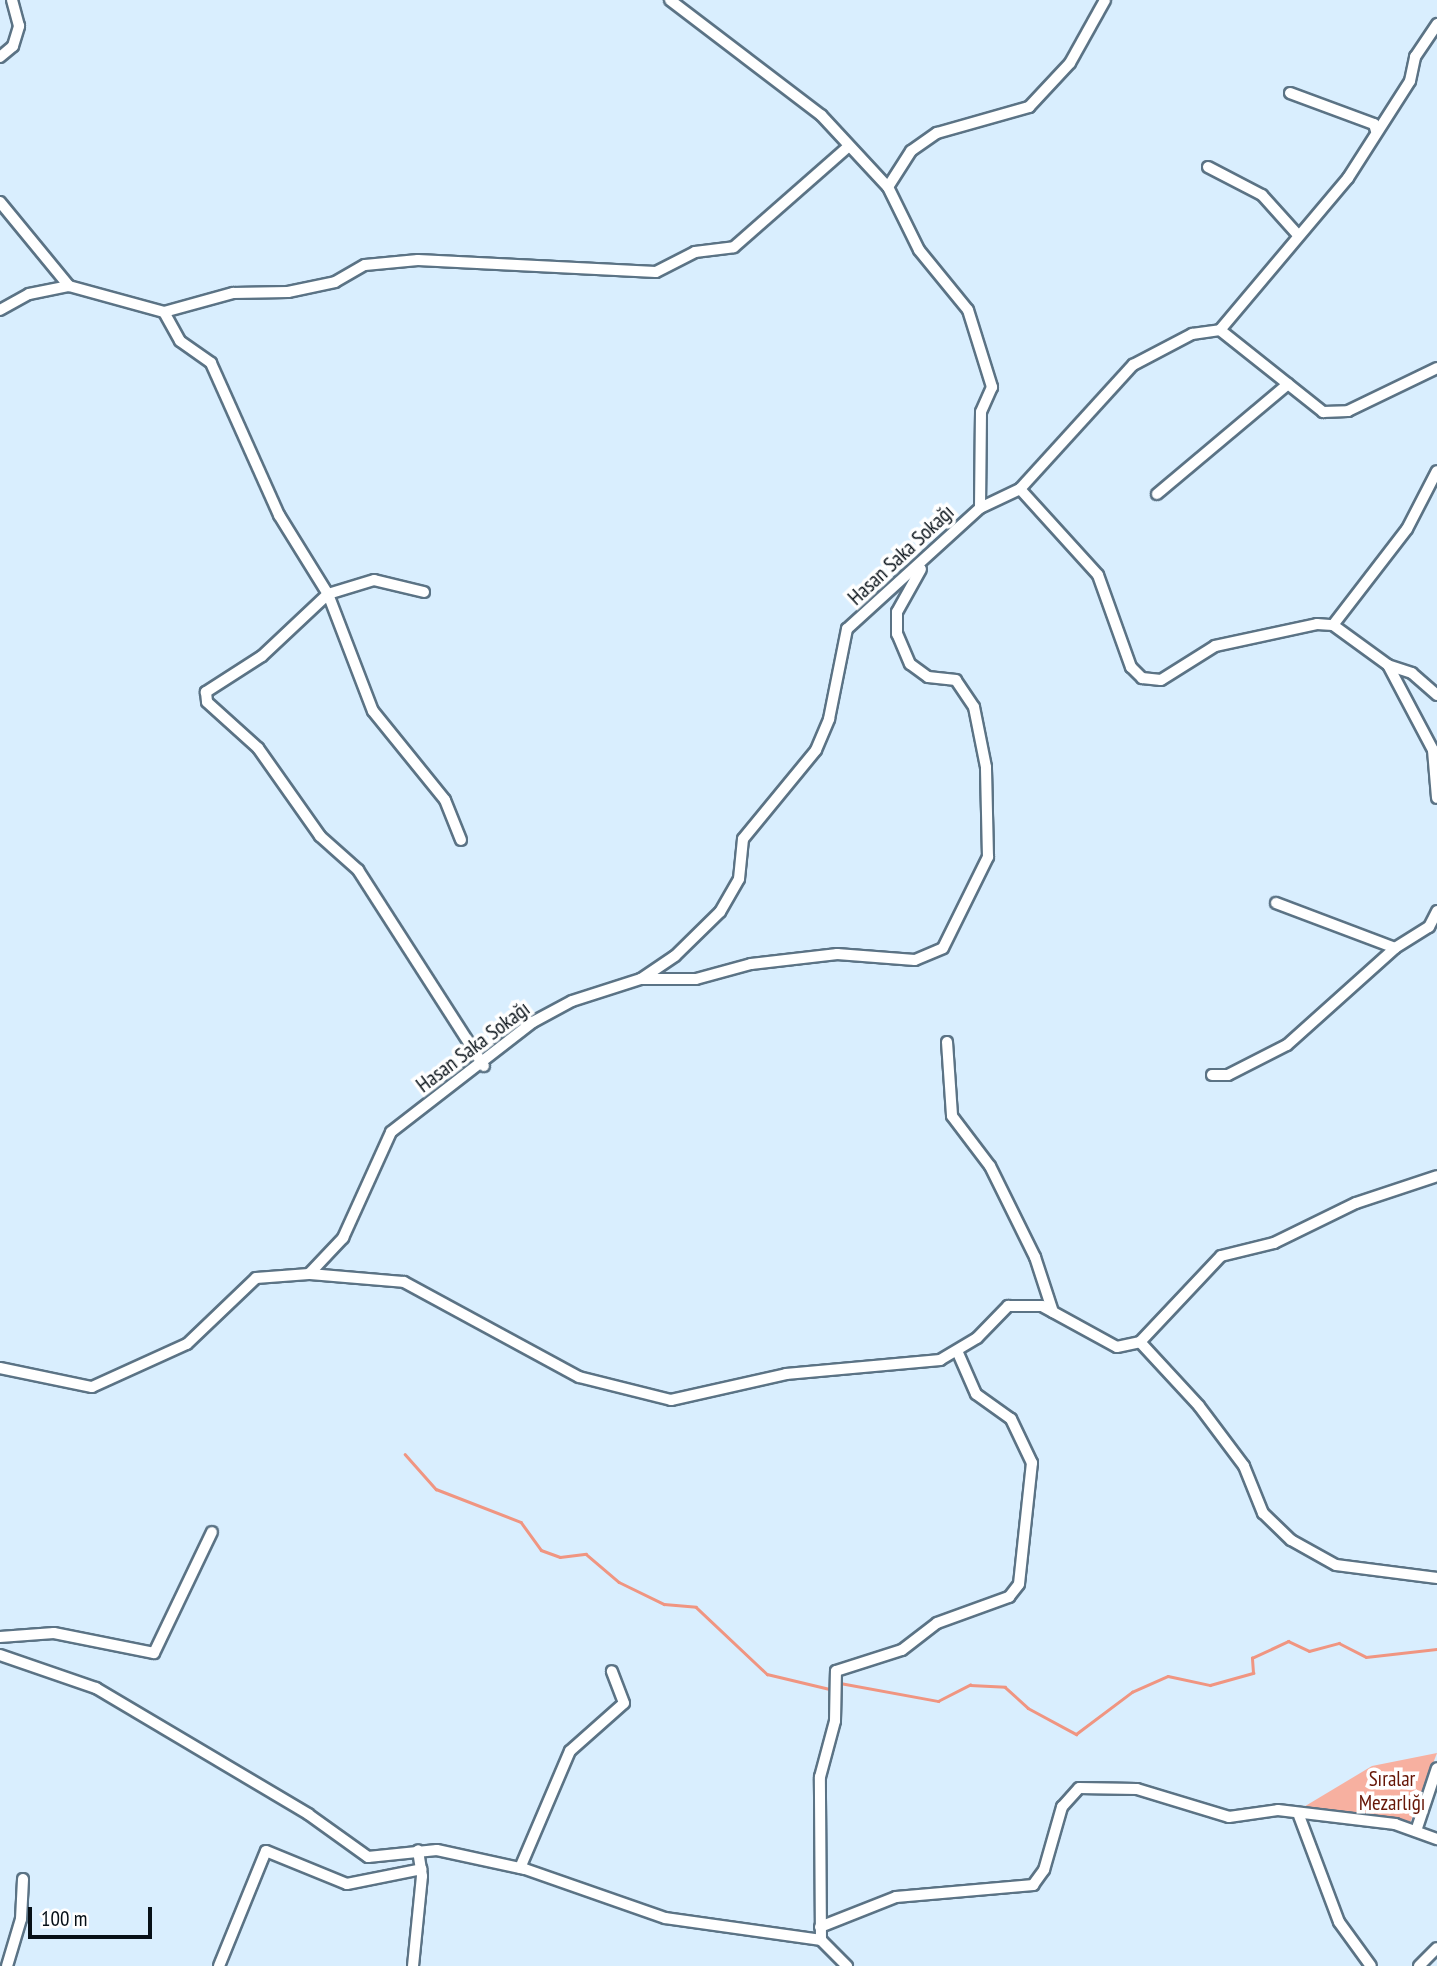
<!DOCTYPE html>
<html>
<head>
<meta charset="utf-8">
<style>
  body { margin:0 }
  #map { position:relative; width:1437px; height:1966px; overflow:hidden; background:#d9eefe; font-family:"PT Sans Narrow",sans-serif }
  div>[style] { position:absolute }
  .green>* { inset:0; background:#f7b0a0 }
  .stream>* { height:2.5px; margin:-1.25px; padding:0 1.25px; transform-origin:1.25px; border-radius:1.25px; background:#f09581 }
  .roads { filter:drop-shadow(2px 0 #5b7385) drop-shadow(-2px 0 #5b7385) drop-shadow(0 2px #5b7385) drop-shadow(0 -2px #5b7385) }
  .minor>* { height:10px; margin:-5px; padding:0 5px; transform-origin:5px; border-radius:5px; background:#fff }
  span { translate:-50% -50%; white-space:nowrap; text-align:center; line-height:1.15; -webkit-text-stroke:7px #fff; paint-order:stroke }
  .street-label { font-size:21px; color:#071017 }
  .park-label { font-size:21px; color:#661606 }
  .scale { position:absolute; left:28px; top:1907px; width:124px; height:32px; box-sizing:border-box; border:4px solid #071017; border-top:0; padding-left:9px; font-size:21px; line-height:24px; white-space:nowrap; color:#071017; -webkit-text-stroke:5px #fff; paint-order:stroke }
</style>
</head>
<body>
<div id="map">
  <div class="green">
    <div style="clip-path:polygon(1437px 1753px,1410px 1823px,1302px 1808px,1372px 1766px)"></div>
  </div>
  <div class="stream">
    <div style="left:405px;top:1454px;width:47px;rotate:48.5deg"></div>
    <div style="left:436px;top:1489px;width:91px;rotate:21.2deg"></div>
    <div style="left:521px;top:1522px;width:34px;rotate:54deg"></div>
    <div style="left:541px;top:1550px;width:20px;rotate:20deg"></div>
    <div style="left:560px;top:1557px;width:26px;rotate:-7deg"></div>
    <div style="left:586px;top:1554px;width:43px;rotate:40.3deg"></div>
    <div style="left:619px;top:1582px;width:50px;rotate:26.1deg"></div>
    <div style="left:664px;top:1604px;width:32px;rotate:5deg"></div>
    <div style="left:696px;top:1607px;width:98px;rotate:43.3deg"></div>
    <div style="left:767px;top:1674px;width:65px;rotate:13.4deg"></div>
    <div style="left:840px;top:1683px;width:100px;rotate:10.4deg"></div>
    <div style="left:938px;top:1701px;width:36px;rotate:-27deg"></div>
    <div style="left:970px;top:1685px;width:35px;rotate:3deg"></div>
    <div style="left:1005px;top:1687px;width:31px;rotate:42deg"></div>
    <div style="left:1028px;top:1708px;width:55px;rotate:28.4deg"></div>
    <div style="left:1076px;top:1734px;width:70px;rotate:-36.9deg"></div>
    <div style="left:1132px;top:1692px;width:39px;rotate:-24deg"></div>
    <div style="left:1168px;top:1676px;width:43px;rotate:12.1deg"></div>
    <div style="left:1210px;top:1685px;width:45px;rotate:-15.6deg"></div>
    <div style="left:1253px;top:1673px;width:15px;rotate:-94deg"></div>
    <div style="left:1252px;top:1658px;width:40px;rotate:-25deg"></div>
    <div style="left:1288px;top:1641px;width:23px;rotate:25deg"></div>
    <div style="left:1309px;top:1651px;width:31px;rotate:-15deg"></div>
    <div style="left:1339px;top:1643px;width:30px;rotate:27deg"></div>
    <div style="left:1366px;top:1657px;width:71px;rotate:-6.4deg"></div>
  </div>
  <div class="roads">
    <div class="minor">
      <div style="left:670px;top:0;width:190px;rotate:37.3deg"></div>
      <div style="left:821px;top:115px;width:98px;rotate:47.1deg"></div>
      <div style="left:888px;top:187px;width:70px;rotate:63.8deg"></div>
      <div style="left:919px;top:250px;width:77px;rotate:50.8deg"></div>
      <div style="left:968px;top:310px;width:81px;rotate:72.7deg"></div>
      <div style="left:992px;top:387px;width:27px;rotate:114deg"></div>
      <div style="left:981px;top:412px;width:96px;rotate:90.6deg"></div>
      <div style="left:0;top:57px;width:17px;rotate:-40deg"></div>
      <div style="left:13px;top:46px;width:21px;rotate:-73deg"></div>
      <div style="left:19px;top:26px;width:27px;rotate:-105deg"></div>
      <div style="left:1290px;top:93px;width:90px;rotate:20.3deg"></div>
      <div style="left:1374px;top:124px;width:7px;rotate:74deg"></div>
      <div style="left:1208px;top:167px;width:61px;rotate:27.4deg"></div>
      <div style="left:1262px;top:195px;width:52px;rotate:48.1deg"></div>
      <div style="left:888px;top:187px;width:43px;rotate:-57.4deg"></div>
      <div style="left:911px;top:151px;width:32px;rotate:-35deg"></div>
      <div style="left:937px;top:133px;width:96px;rotate:-15.8deg"></div>
      <div style="left:1029px;top:107px;width:60px;rotate:-47deg"></div>
      <div style="left:1070px;top:63px;width:72px;rotate:-60.9deg"></div>
      <div style="left:0;top:202px;width:109px;rotate:50.6deg"></div>
      <div style="left:0;top:310px;width:33px;rotate:-29deg"></div>
      <div style="left:29px;top:294px;width:41px;rotate:-11.3deg"></div>
      <div style="left:69px;top:286px;width:98px;rotate:15.3deg"></div>
      <div style="left:164px;top:312px;width:72px;rotate:-15.4deg"></div>
      <div style="left:233px;top:293px;width:55px;rotate:-1deg"></div>
      <div style="left:288px;top:292px;width:48px;rotate:-12deg"></div>
      <div style="left:335px;top:282px;width:34px;rotate:-30deg"></div>
      <div style="left:365px;top:265px;width:53px;rotate:-5.4deg"></div>
      <div style="left:418px;top:260px;width:238px;rotate:2.9deg"></div>
      <div style="left:656px;top:272px;width:44px;rotate:-27.1deg"></div>
      <div style="left:695px;top:252px;width:39px;rotate:-7deg"></div>
      <div style="left:734px;top:247px;width:153px;rotate:-41.3deg"></div>
      <div style="left:164px;top:312px;width:33px;rotate:61deg"></div>
      <div style="left:180px;top:341px;width:38px;rotate:35deg"></div>
      <div style="left:211px;top:363px;width:167px;rotate:65.9deg"></div>
      <div style="left:279px;top:515px;width:93px;rotate:58.2deg"></div>
      <div style="left:328px;top:594px;width:91px;rotate:136.8deg"></div>
      <div style="left:262px;top:656px;width:67px;rotate:147.3deg"></div>
      <div style="left:206px;top:692px;width:10px;rotate:84deg"></div>
      <div style="left:207px;top:702px;width:69px;rotate:42deg"></div>
      <div style="left:258px;top:748px;width:108px;rotate:54.8deg"></div>
      <div style="left:320px;top:836px;width:51px;rotate:41.8deg"></div>
      <div style="left:358px;top:870px;width:233px;rotate:57.3deg"></div>
      <div style="left:1220px;top:330px;width:199px;rotate:-49.9deg"></div>
      <div style="left:1348px;top:178px;width:115px;rotate:-57.4deg"></div>
      <div style="left:1410px;top:81px;width:25px;rotate:-78deg"></div>
      <div style="left:1415px;top:57px;width:40px;rotate:-56deg"></div>
      <div style="left:1020px;top:489px;width:116px;rotate:47.8deg"></div>
      <div style="left:1098px;top:575px;width:98px;rotate:70.3deg"></div>
      <div style="left:1131px;top:667px;width:16px;rotate:45deg"></div>
      <div style="left:1142px;top:678px;width:19px;rotate:6deg"></div>
      <div style="left:1161px;top:680px;width:64px;rotate:-32.2deg"></div>
      <div style="left:1215px;top:646px;width:104px;rotate:-12.2deg"></div>
      <div style="left:1317px;top:624px;width:16px;rotate:4deg"></div>
      <div style="left:1333px;top:625px;width:68px;rotate:36deg"></div>
      <div style="left:1157px;top:494px;width:171px;rotate:-40deg"></div>
      <div style="left:424px;top:592px;width:51px;rotate:-166.5deg"></div>
      <div style="left:374px;top:580px;width:48px;rotate:163.1deg"></div>
      <div style="left:328px;top:594px;width:125px;rotate:69deg"></div>
      <div style="left:373px;top:711px;width:114px;rotate:51deg"></div>
      <div style="left:445px;top:800px;width:43px;rotate:68.2deg"></div>
      <div style="left:1333px;top:625px;width:121px;rotate:-52.4deg"></div>
      <div style="left:1407px;top:529px;width:65px;rotate:-62.7deg"></div>
      <div style="left:1437px;top:695px;width:33px;rotate:-139deg"></div>
      <div style="left:1412px;top:673px;width:25px;rotate:-162deg"></div>
      <div style="left:1388px;top:665px;width:96px;rotate:62.1deg"></div>
      <div style="left:1433px;top:750px;width:48px;rotate:85.2deg"></div>
      <div style="left:1276px;top:903px;width:127px;rotate:20.7deg"></div>
      <div style="left:641px;top:979px;width:55px"></div>
      <div style="left:696px;top:979px;width:57px;rotate:-15.3deg"></div>
      <div style="left:751px;top:964px;width:87px;rotate:-6.6deg"></div>
      <div style="left:837px;top:954px;width:78px;rotate:4.4deg"></div>
      <div style="left:915px;top:960px;width:30px;rotate:-23deg"></div>
      <div style="left:943px;top:948px;width:102px;rotate:-63.7deg"></div>
      <div style="left:988px;top:857px;width:90px;rotate:-91.3deg"></div>
      <div style="left:986px;top:767px;width:61px;rotate:-101.3deg"></div>
      <div style="left:974px;top:707px;width:32px;rotate:-124deg"></div>
      <div style="left:956px;top:680px;width:28px;rotate:-174deg"></div>
      <div style="left:928px;top:677px;width:22px;rotate:-144deg"></div>
      <div style="left:910px;top:664px;width:33px;rotate:-113deg"></div>
      <div style="left:897px;top:634px;width:22px;rotate:-90deg"></div>
      <div style="left:897px;top:612px;width:49px;rotate:-60.8deg"></div>
      <div style="left:947px;top:1042px;width:74px;rotate:86.1deg"></div>
      <div style="left:952px;top:1116px;width:63px;rotate:52.8deg"></div>
      <div style="left:990px;top:1166px;width:102px;rotate:63.7deg"></div>
      <div style="left:1035px;top:1257px;width:58px;rotate:71.9deg"></div>
      <div style="left:1212px;top:1075px;width:16px"></div>
      <div style="left:1228px;top:1075px;width:66px;rotate:-27deg"></div>
      <div style="left:1287px;top:1045px;width:145px;rotate:-41.9deg"></div>
      <div style="left:1395px;top:948px;width:40px;rotate:-32deg"></div>
      <div style="left:1429px;top:927px;width:18px;rotate:-63deg"></div>
      <div style="left:309px;top:1274px;width:95px;rotate:4.8deg"></div>
      <div style="left:404px;top:1282px;width:199px;rotate:28.5deg"></div>
      <div style="left:579px;top:1377px;width:95px;rotate:14deg"></div>
      <div style="left:671px;top:1400px;width:118px;rotate:-12.7deg"></div>
      <div style="left:786px;top:1374px;width:155px;rotate:-5.2deg"></div>
      <div style="left:940px;top:1360px;width:43px;rotate:-30.7deg"></div>
      <div style="left:977px;top:1338px;width:45px;rotate:-45.9deg"></div>
      <div style="left:1008px;top:1306px;width:34px"></div>
      <div style="left:1042px;top:1306px;width:85px;rotate:28.7deg"></div>
      <div style="left:1117px;top:1347px;width:24px;rotate:-12deg"></div>
      <div style="left:1140px;top:1342px;width:118px;rotate:-46.7deg"></div>
      <div style="left:1221px;top:1256px;width:55px;rotate:-13.8deg"></div>
      <div style="left:1274px;top:1243px;width:91px;rotate:-26deg"></div>
      <div style="left:1356px;top:1203px;width:85px;rotate:-18.4deg"></div>
      <div style="left:1140px;top:1342px;width:87px;rotate:47.3deg"></div>
      <div style="left:1199px;top:1406px;width:75px;rotate:53.1deg"></div>
      <div style="left:1244px;top:1466px;width:51px;rotate:68deg"></div>
      <div style="left:1263px;top:1513px;width:39px;rotate:44deg"></div>
      <div style="left:1291px;top:1540px;width:51px;rotate:29.1deg"></div>
      <div style="left:1336px;top:1565px;width:102px;rotate:7.3deg"></div>
      <div style="left:0;top:1368px;width:94px;rotate:11.7deg"></div>
      <div style="left:92px;top:1387px;width:104px;rotate:-24.4deg"></div>
      <div style="left:187px;top:1344px;width:95px;rotate:-43.7deg"></div>
      <div style="left:256px;top:1278px;width:53px;rotate:-4.3deg"></div>
      <div style="left:309px;top:1274px;width:50px;rotate:-46.6deg"></div>
      <div style="left:343px;top:1238px;width:116px;rotate:-65.6deg"></div>
      <div style="left:391px;top:1132px;width:180px;rotate:-37.8deg"></div>
      <div style="left:533px;top:1022px;width:44px;rotate:-28.3deg"></div>
      <div style="left:572px;top:1001px;width:72px;rotate:-17.7deg"></div>
      <div style="left:641px;top:979px;width:41px;rotate:-34.1deg"></div>
      <div style="left:675px;top:956px;width:63px;rotate:-44.4deg"></div>
      <div style="left:720px;top:912px;width:38px;rotate:-60deg"></div>
      <div style="left:739px;top:879px;width:40px;rotate:-84.3deg"></div>
      <div style="left:743px;top:839px;width:115px;rotate:-50.6deg"></div>
      <div style="left:816px;top:750px;width:34px;rotate:-67deg"></div>
      <div style="left:829px;top:719px;width:92px;rotate:-78.7deg"></div>
      <div style="left:847px;top:629px;width:180px;rotate:-42.3deg"></div>
      <div style="left:980px;top:508px;width:44px;rotate:-25.4deg"></div>
      <div style="left:1020px;top:489px;width:168px;rotate:-47.7deg"></div>
      <div style="left:1133px;top:365px;width:67px;rotate:-27.7deg"></div>
      <div style="left:1192px;top:334px;width:28px;rotate:-8deg"></div>
      <div style="left:1220px;top:330px;width:132px;rotate:38.5deg"></div>
      <div style="left:1323px;top:412px;width:25px;rotate:-2deg"></div>
      <div style="left:1348px;top:411px;width:99px;rotate:-25.8deg"></div>
      <div style="left:0;top:1637px;width:54px;rotate:-4.2deg"></div>
      <div style="left:54px;top:1633px;width:102px;rotate:11.3deg"></div>
      <div style="left:154px;top:1653px;width:134px;rotate:-64.4deg"></div>
      <div style="left:0;top:1655px;width:102px;rotate:19deg"></div>
      <div style="left:96px;top:1688px;width:247px;rotate:30.7deg"></div>
      <div style="left:308px;top:1814px;width:74px;rotate:35.6deg"></div>
      <div style="left:368px;top:1857px;width:69px;rotate:-5.8deg"></div>
      <div style="left:437px;top:1850px;width:90px;rotate:12.2deg"></div>
      <div style="left:525px;top:1869px;width:148px;rotate:19.3deg"></div>
      <div style="left:665px;top:1918px;width:158px;rotate:8deg"></div>
      <div style="left:821px;top:1940px;width:37px;rotate:45deg"></div>
      <div style="left:1298px;top:1813px;width:116px;rotate:69.4deg"></div>
      <div style="left:1339px;top:1922px;width:54px;rotate:54deg"></div>
      <div style="left:1416px;top:1831px;width:66px;rotate:-71.6deg"></div>
      <div style="left:520px;top:1868px;width:127px;rotate:-66.9deg"></div>
      <div style="left:570px;top:1751px;width:72px;rotate:-41.6deg"></div>
      <div style="left:624px;top:1703px;width:34px;rotate:-111deg"></div>
      <div style="left:820px;top:1927px;width:82px;rotate:-21.5deg"></div>
      <div style="left:896px;top:1897px;width:138px;rotate:-5deg"></div>
      <div style="left:1033px;top:1885px;width:19px;rotate:-54deg"></div>
      <div style="left:1044px;top:1870px;width:66px;rotate:-74.1deg"></div>
      <div style="left:1062px;top:1807px;width:25px;rotate:-48deg"></div>
      <div style="left:1079px;top:1788px;width:58px;rotate:1deg"></div>
      <div style="left:1137px;top:1789px;width:96px;rotate:16.9deg"></div>
      <div style="left:1229px;top:1817px;width:49px;rotate:-8.1deg"></div>
      <div style="left:1278px;top:1810px;width:118px;rotate:6.8deg"></div>
      <div style="left:1395px;top:1824px;width:45px;rotate:19.7deg"></div>
      <div style="left:821px;top:1940px;width:163px;rotate:-90.4deg"></div>
      <div style="left:820px;top:1777px;width:58px;rotate:-75deg"></div>
      <div style="left:835px;top:1721px;width:50px;rotate:-88.9deg"></div>
      <div style="left:836px;top:1671px;width:69px;rotate:-17.7deg"></div>
      <div style="left:902px;top:1650px;width:44px;rotate:-37.6deg"></div>
      <div style="left:937px;top:1623px;width:77px;rotate:-19.9deg"></div>
      <div style="left:1009px;top:1597px;width:16px;rotate:-52deg"></div>
      <div style="left:1019px;top:1584px;width:122px;rotate:-83.9deg"></div>
      <div style="left:1032px;top:1463px;width:49px;rotate:-115.5deg"></div>
      <div style="left:1011px;top:1419px;width:43px;rotate:-144.5deg"></div>
      <div style="left:976px;top:1394px;width:45px;rotate:-113.7deg"></div>
      <div style="left:7px;top:1966px;width:49px;rotate:-73.4deg"></div>
      <div style="left:21px;top:1919px;width:40px;rotate:-87.1deg"></div>
      <div style="left:219px;top:1966px;width:124px;rotate:-67.8deg"></div>
      <div style="left:266px;top:1851px;width:87px;rotate:22.2deg"></div>
      <div style="left:347px;top:1884px;width:76px;rotate:-11.3deg"></div>
      <div style="left:413px;top:1966px;width:90px;rotate:-84.3deg"></div>
      <div style="left:422px;top:1876px;width:26px;rotate:-99deg"></div>
      <div style="left:1419px;top:1966px;width:25px;rotate:-45deg"></div>
    </div>
  </div>
  <div class="street-label">
    <span style="left:901px;top:555px;rotate:-43deg">Hasan Saka Sokağı</span>
    <span style="left:473px;top:1047px;rotate:-37deg">Hasan Saka Sokağı</span>
  </div>
  <div class="park-label">
    <span style="left:1392px;top:1791px">Sıralar<br>Mezarlığı</span>
  </div>
  <div class="scale">100 m</div>
</div>
</body>
</html>
